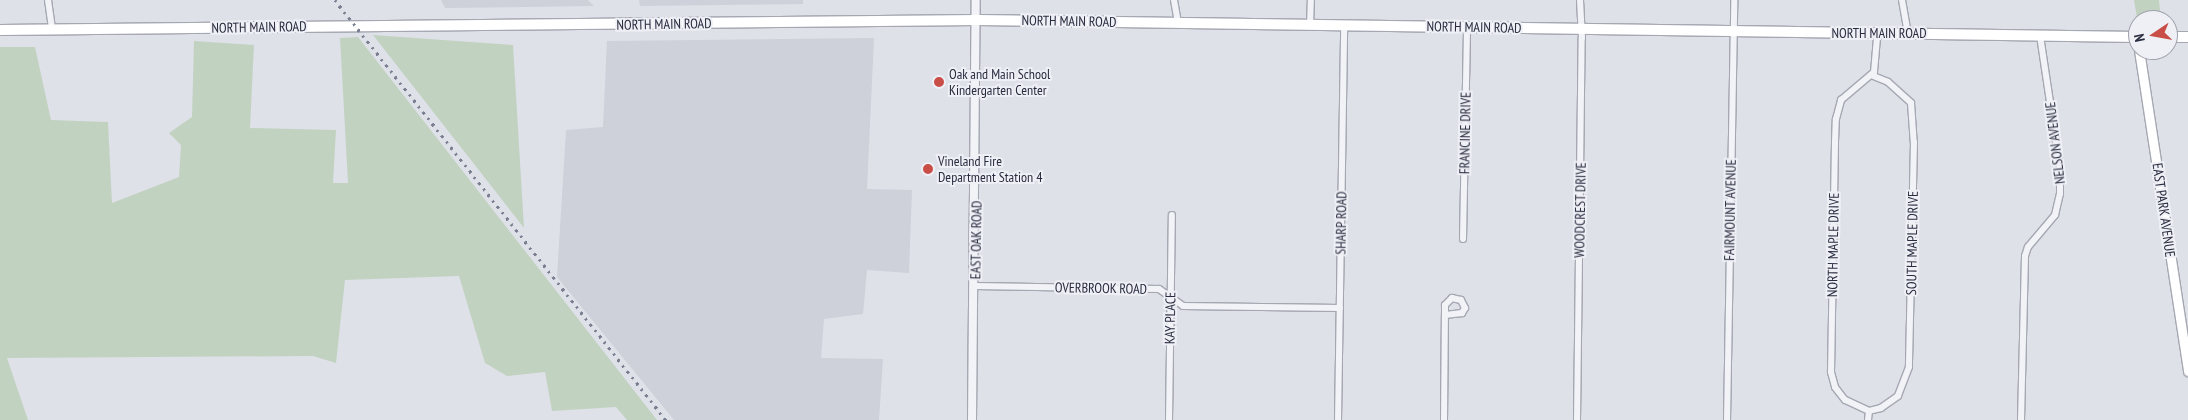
<!DOCTYPE html>
<html>
<head>
<meta charset="utf-8">
<style>
  body { margin:0 }
  #map { position:relative; width:2188px; height:420px; overflow:hidden; background:#dfe1e8; font-family:"PT Sans Narrow",sans-serif }
  div>[style] { position:absolute }
  .built>* { inset:0; background:#ced0da }
  .green>* { inset:0; background:#c2d2c1 }
  .roads { filter:drop-shadow(1px 0 #a5a7b2) drop-shadow(-1px 0 #a5a7b2) drop-shadow(0 1px #a5a7b2) drop-shadow(0 -1px #a5a7b2) }
  .minor>* { height:6px; margin:-3px; padding:0 3px; transform-origin:3px; border-radius:3px; background:#f2f3f7 }
  .tertiary>* { height:8px; margin:-4px; padding:0 4px; transform-origin:4px; border-radius:4px; background:#f2f3f7 }
  .secondary>* { height:9px; margin:-4.5px; padding:0 4.5px; transform-origin:4.5px; border-radius:4.5px; background:#fff }
  .primary>* { height:10px; margin:-5px; padding:0 5px; transform-origin:5px; border-radius:5px; background:#fff }
  .rail>* { height:2.5px; margin-top:-1.25px; transform-origin:0; background:repeating-linear-gradient(90deg,#797e91 0 2.5px,transparent 0 7.5px) }
  .dots>* { width:14px; height:14px; translate:-50% -50%; box-sizing:border-box; border:2px solid #eff0f6; border-radius:50% }
  span { translate:-50% -50%; white-space:nowrap; text-align:center; line-height:1.15; -webkit-text-stroke:4px #eff0f6; paint-order:stroke }
  .street-label { font-size:14px; color:#292c3f }
  .poi-label { font-size:14px; color:#292c3f }
  .left { translate:0 -50%; text-align:left }
  .north { position:absolute; left:2128px; top:10px; width:50px; height:50px; box-sizing:border-box; background:#eff0f6; border:1px solid #a0a2ad; border-radius:50%; rotate:258deg; font-size:14px; font-weight:700; line-height:20px; text-align:center; color:#292c3f }
  .north::after { content:''; display:block; margin:auto; width:18px; height:22px; background:#c94e48; clip-path:polygon(50% 0,100% 100%,50% 72%,0 100%) }
</style>
</head>
<body>
<div id="map">
  <div class="built">
    <div style="clip-path:polygon(441px 0,588px 0,594px 6px,445px 8px)"></div>
    <div style="clip-path:polygon(639px 0,803px 0,803px 4px,640px 6px)"></div>
    <div style="clip-path:polygon(874px 38px,867px 189px,912px 190px,909px 273px,867px 270px,863px 314px,824px 319px,821px 358px,883px 359px,879px 420px,674px 420px,557px 277px,566px 130px,603px 127px,607px 41px)"></div>
  </div>
  <div class="green">
    <div style="clip-path:polygon(2134px 0,2159px 0,2161px 20px,2138px 20px,2138px 24px)"></div>
    <div style="clip-path:polygon(373px 35px,513px 45px,524px 228px)"></div>
    <div style="clip-path:polygon(358px 37px,657px 420px,627px 420px,616px 407px,552px 411px,545px 372px,507px 376px,485px 363px,459px 276px,345px 280px,336px 363px,313px 356px,7px 358px,28px 420px,0 420px,0 47px,35px 47px,51px 120px,108px 122px,112px 203px,179px 177px,181px 145px,169px 133px,192px 117px,194px 41px,254px 45px,250px 128px,336px 130px,333px 183px,348px 183px,340px 38px)"></div>
  </div>
  <div class="roads">
    <div class="minor">
      <div style="left:48px;top:0;width:30px;rotate:82deg"></div>
      <div style="left:1174px;top:0;width:22px;rotate:80deg"></div>
      <div style="left:1902px;top:0;width:34px;rotate:80deg"></div>
      <div style="left:1310px;top:25px;width:25px;rotate:-88deg"></div>
      <div style="left:1871px;top:75px;width:18px;rotate:22deg"></div>
      <div style="left:1888px;top:82px;width:31px;rotate:42deg"></div>
      <div style="left:1911px;top:103px;width:39px;rotate:86deg"></div>
      <div style="left:1914px;top:142px;width:225px;rotate:91.3deg"></div>
      <div style="left:1909px;top:367px;width:31px;rotate:111deg"></div>
      <div style="left:1898px;top:396px;width:21px;rotate:145deg"></div>
      <div style="left:1881px;top:408px;width:12px;rotate:166deg"></div>
      <div style="left:1869px;top:411px;width:26px;rotate:-155deg"></div>
      <div style="left:1845px;top:400px;width:16px;rotate:-128deg"></div>
      <div style="left:1835px;top:387px;width:16px;rotate:-105deg"></div>
      <div style="left:1831px;top:372px;width:230px;rotate:-89deg"></div>
      <div style="left:1835px;top:142px;width:23px;rotate:-88deg"></div>
      <div style="left:1836px;top:119px;width:20px;rotate:-75deg"></div>
      <div style="left:1841px;top:100px;width:43px;rotate:-40.3deg"></div>
      <div style="left:1874px;top:72px;width:38px;rotate:-85deg"></div>
      <div style="left:1463px;top:239px;width:212px;rotate:-88.9deg"></div>
      <div style="left:975px;top:286px;width:184px;rotate:0.9deg"></div>
      <div style="left:1159px;top:289px;width:29px;rotate:35deg"></div>
      <div style="left:1183px;top:306px;width:157px;rotate:0.7deg"></div>
      <div style="left:1452px;top:298px;width:9px;rotate:13deg"></div>
      <div style="left:1461px;top:300px;width:9px;rotate:63deg"></div>
      <div style="left:1465px;top:308px;width:6px;rotate:121deg"></div>
      <div style="left:1462px;top:313px;width:17px;rotate:173deg"></div>
      <div style="left:1445px;top:315px;width:10px;rotate:-90deg"></div>
      <div style="left:1445px;top:305px;width:10px;rotate:-45deg"></div>
      <div style="left:1169px;top:420px;width:205px;rotate:-89.2deg"></div>
      <div style="left:1338px;top:420px;width:395px;rotate:-89.1deg"></div>
      <div style="left:1444px;top:420px;width:105px;rotate:-89.5deg"></div>
      <div style="left:1577px;top:420px;width:382px;rotate:-89.3deg"></div>
      <div style="left:1582px;top:38px;width:38px;rotate:-93deg"></div>
      <div style="left:1727px;top:420px;width:420px;rotate:-89deg"></div>
      <div style="left:1868px;top:420px;width:9px;rotate:-84deg"></div>
      <div style="left:2021px;top:420px;width:164px;rotate:-88.6deg"></div>
      <div style="left:2025px;top:256px;width:9px;rotate:-72deg"></div>
      <div style="left:2028px;top:247px;width:42px;rotate:-49.8deg"></div>
      <div style="left:2055px;top:215px;width:22px;rotate:-77deg"></div>
      <div style="left:2060px;top:194px;width:26px;rotate:-90deg"></div>
      <div style="left:2060px;top:168px;width:134px;rotate:-98.6deg"></div>
    </div>
    <div class="tertiary">
      <div style="left:972px;top:420px;width:420px;rotate:-89.5deg"></div>
    </div>
    <div class="secondary">
      <div style="left:2139px;top:50px;width:325px;rotate:81.3deg"></div>
    </div>
    <div class="primary">
      <div style="left:0;top:30px;width:978px;rotate:-0.59deg"></div>
      <div style="left:978px;top:20px;width:1160px;rotate:0.84deg"></div>
      <div style="left:2168px;top:37px;width:20px"></div>
    </div>
  </div>
  <div class="rail">
    <div style="left:335px;top:0;width:535px;rotate:51.76deg"></div>
  </div>
  <div class="dots">
    <div style="left:939px;top:82px;background:#c94e48"></div>
    <div style="left:928px;top:169px;background:#c94e48"></div>
  </div>
  <div class="street-label">
    <span style="left:1069px;top:21px;rotate:1deg">NORTH MAIN ROAD</span>
    <span style="left:664px;top:24px;rotate:-1deg">NORTH MAIN ROAD</span>
    <span style="left:259px;top:27px;rotate:-1deg">NORTH MAIN ROAD</span>
    <span style="left:1474px;top:27px;rotate:1deg">NORTH MAIN ROAD</span>
    <span style="left:1879px;top:33px">NORTH MAIN ROAD</span>
    <span style="left:1465px;top:133px;rotate:-89deg">FRANCINE DRIVE</span>
    <span style="left:2055px;top:143px;rotate:-97deg">NELSON AVENUE</span>
    <span style="left:1580px;top:210px;rotate:-89deg">WOODCREST DRIVE</span>
    <span style="left:1730px;top:210px;rotate:-89deg">FAIRMOUNT AVENUE</span>
    <span style="left:2164px;top:210px;rotate:82deg">EAST PARK AVENUE</span>
    <span style="left:1341px;top:223px;rotate:-89deg">SHARP ROAD</span>
    <span style="left:976px;top:240px;rotate:-89deg">EAST OAK ROAD</span>
    <span style="left:1912px;top:243px;rotate:-89deg">SOUTH MAPLE DRIVE</span>
    <span style="left:1833px;top:245px;rotate:-89deg">NORTH MAPLE DRIVE</span>
    <span style="left:1101px;top:288px;rotate:1deg">OVERBROOK ROAD</span>
    <span style="left:1170px;top:318px;rotate:-89deg">KAY PLACE</span>
  </div>
  <div class="poi-label">
    <span class="left" style="left:949px;top:82px">Oak and Main School<br>Kindergarten Center</span>
    <span class="left" style="left:938px;top:169px">Vineland Fire<br>Department Station 4</span>
  </div>
  <div class="north">N</div>
</div>
</body>
</html>
